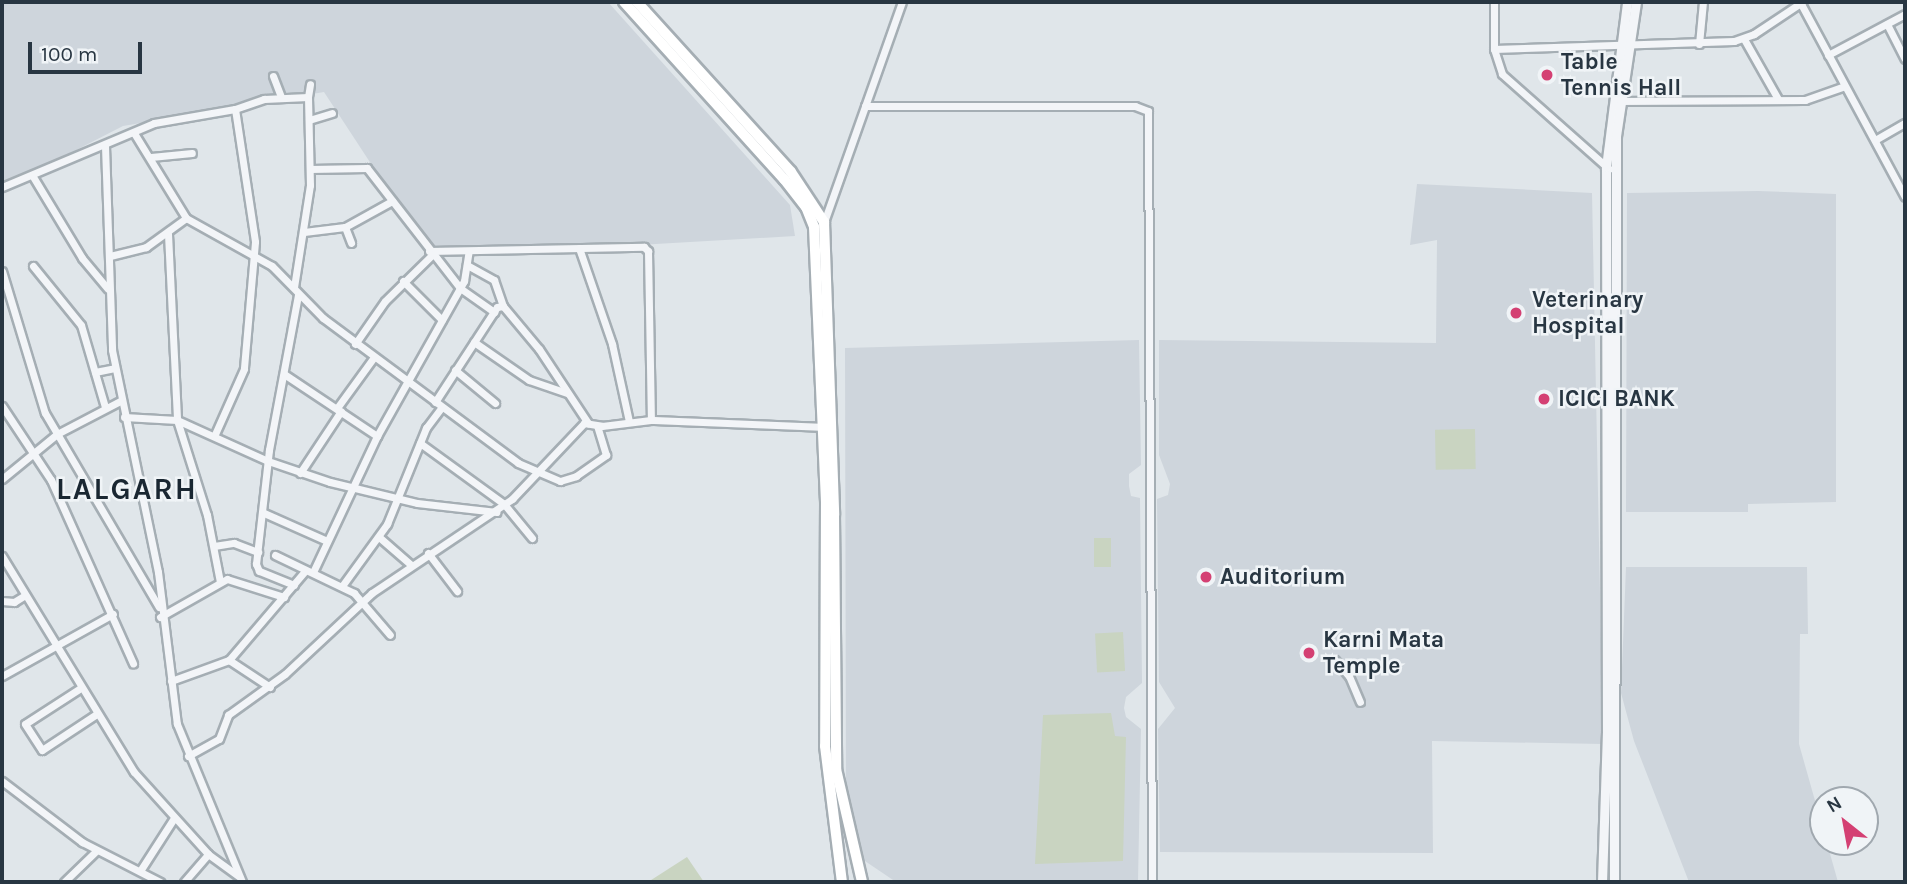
<!DOCTYPE html>
<html>
<head>
<meta charset="utf-8">
<style>
  body { margin:0 }
  #map { position:relative; width:1907px; height:884px; overflow:hidden; background:#e0e6ea; font-family:Karla,sans-serif }
  div>[style] { position:absolute }
  .built>* { inset:0; background:#ced5dc }
  .green>* { inset:0; background:#c9d4c1; transform-origin:0 0 }
  .roads { filter:drop-shadow(2px 0 #a5aeb4) drop-shadow(-2px 0 #a5aeb4) drop-shadow(0 2px #a5aeb4) drop-shadow(0 -2px #a5aeb4) }
  .minor>* { height:7px; margin:-3.5px; padding:0 3.5px; transform-origin:3.5px; border-radius:3.5px; background:#f3f5f8 }
  .tertiary>* { height:9px; margin:-4.5px; padding:0 4.5px; transform-origin:4.5px; border-radius:4.5px; background:#f3f5f8 }
  .primary>* { height:10px; margin:-5px; padding:0 5px; transform-origin:5px; border-radius:5px; background:#fff }
  .dots>* { width:19px; height:19px; translate:-50% -50%; box-sizing:border-box; border:4px solid #f0f4f7; border-radius:50% }
  span { translate:-50% -50%; white-space:nowrap; text-align:center; line-height:1.15; -webkit-text-stroke:5px #f0f4f7; paint-order:stroke }
  .poi-label { font-size:23px; color:#283642; font-weight:700 }
  .left { translate:0 -50%; text-align:left }
  .district-label { font-size:30px; color:#1a2732; font-weight:700; letter-spacing:2px }
  .frame { position:absolute; inset:0; border:4px solid #283642; pointer-events:none }
  .north { position:absolute; left:1809px; top:786px; width:70px; height:70px; box-sizing:border-box; background:#f0f4f7; border:2px solid #a0a8af; border-radius:50%; rotate:329deg; font-size:19px; font-weight:700; line-height:28px; text-align:center; color:#283642 }
  .north::after { content:''; display:block; margin:auto; width:24px; height:32px; background:#d44073; clip-path:polygon(50% 0,100% 100%,50% 72%,0 100%) }
  .scale { position:absolute; left:28px; top:42px; width:114px; height:32px; box-sizing:border-box; border:4px solid #283642; border-top:0; padding-left:9px; font-size:21px; line-height:24px; white-space:nowrap; color:#283642; -webkit-text-stroke:5px #f0f4f7; paint-order:stroke }
</style>
</head>
<body>
<div id="map">
  <div class="built">
    <div style="clip-path:polygon(2px 2px,608px 2px,790px 205px,795px 236px,432px 257px,324px 92px,123px 126px,2px 188px)"></div>
    <div style="clip-path:polygon(1417px 184px,1592px 193px,1603px 744px,1432px 741px,1433px 853px,1160px 852px,1158px 729px,1175px 708px,1159px 682px,1157px 499px,1168px 495px,1170px 484px,1159px 455px,1159px 340px,1436px 343px,1437px 240px,1410px 245px)"></div>
    <div style="clip-path:polygon(1758px 191px,1836px 194px,1836px 502px,1748px 504px,1748px 512px,1626px 512px,1627px 193px)"></div>
    <div style="clip-path:polygon(1139px 340px,1141px 465px,1129px 474px,1129px 486px,1131px 496px,1140px 498px,1142px 683px,1126px 697px,1124px 708px,1126px 717px,1141px 729px,1138px 882px,896px 882px,859px 857px,846px 796px,845px 348px)"></div>
    <div style="clip-path:polygon(1626px 567px,1807px 567px,1808px 634px,1800px 634px,1799px 744px,1838px 882px,1689px 882px,1634px 741px,1621px 693px)"></div>
  </div>
  <div class="green">
    <div style="left:1475px;top:429px;width:40px;height:40px;rotate:89deg"></div>
    <div style="left:1111px;top:538px;width:29px;height:17px;rotate:90deg"></div>
    <div style="left:1123px;top:632px;width:39px;height:28px;rotate:87deg"></div>
    <div style="clip-path:polygon(1111px 713px,1115px 736px,1126px 737px,1123px 861px,1035px 864px,1043px 715px)"></div>
    <div style="clip-path:polygon(687px 857px,704px 882px,648px 882px)"></div>
  </div>
  <div class="roads">
    <div class="minor">
      <div style="left:1494px;top:2px;width:47px;rotate:90deg"></div>
      <div style="left:1494px;top:49px;width:26px;rotate:72deg"></div>
      <div style="left:1502px;top:74px;width:143px;rotate:41.6deg"></div>
      <div style="left:1800px;top:2px;width:221px;rotate:61.7deg"></div>
      <div style="left:1887px;top:24px;width:39px;rotate:63deg"></div>
      <div style="left:1744px;top:39px;width:69px;rotate:60.5deg"></div>
      <div style="left:1699px;top:44px;width:42px;rotate:-84.6deg"></div>
      <div style="left:1494px;top:49px;width:240px;rotate:-1.9deg"></div>
      <div style="left:1734px;top:41px;width:21px;rotate:-19deg"></div>
      <div style="left:1754px;top:34px;width:58px;rotate:-33.7deg"></div>
      <div style="left:1828px;top:55px;width:87px;rotate:-28deg"></div>
      <div style="left:273px;top:76px;width:22px;rotate:69deg"></div>
      <div style="left:308px;top:97px;width:13px;rotate:-81deg"></div>
      <div style="left:1617px;top:101px;width:188px;rotate:-0.3deg"></div>
      <div style="left:1805px;top:100px;width:42px;rotate:-19.3deg"></div>
      <div style="left:865px;top:106px;width:270px"></div>
      <div style="left:1135px;top:106px;width:14px;rotate:21deg"></div>
      <div style="left:1148px;top:111px;width:771px;rotate:89.7deg"></div>
      <div style="left:235px;top:109px;width:31px;rotate:-19deg"></div>
      <div style="left:264px;top:99px;width:44px;rotate:-2.6deg"></div>
      <div style="left:308px;top:97px;width:88px;rotate:88.7deg"></div>
      <div style="left:310px;top:185px;width:103px;rotate:98.9deg"></div>
      <div style="left:309px;top:120px;width:24px;rotate:-17deg"></div>
      <div style="left:134px;top:133px;width:100px;rotate:58.5deg"></div>
      <div style="left:186px;top:218px;width:98px;rotate:29.2deg"></div>
      <div style="left:272px;top:266px;width:73px;rotate:45.6deg"></div>
      <div style="left:323px;top:318px;width:243px;rotate:36.6deg"></div>
      <div style="left:518px;top:463px;width:46px;rotate:23.2deg"></div>
      <div style="left:560px;top:481px;width:17px;rotate:-17deg"></div>
      <div style="left:576px;top:476px;width:37px;rotate:-35deg"></div>
      <div style="left:606px;top:455px;width:30px;rotate:-107deg"></div>
      <div style="left:1875px;top:140px;width:34px;rotate:-30deg"></div>
      <div style="left:105px;top:146px;width:204px;rotate:88deg"></div>
      <div style="left:112px;top:350px;width:227px;rotate:78.3deg"></div>
      <div style="left:158px;top:572px;width:153px;rotate:82.9deg"></div>
      <div style="left:177px;top:724px;width:171px;rotate:67.6deg"></div>
      <div style="left:151px;top:157px;width:41px;rotate:-5.6deg"></div>
      <div style="left:310px;top:169px;width:57px;rotate:-1deg"></div>
      <div style="left:367px;top:168px;width:152px;rotate:52.2deg"></div>
      <div style="left:460px;top:288px;width:42px;rotate:35.2deg"></div>
      <div style="left:32px;top:175px;width:97px;rotate:58.9deg"></div>
      <div style="left:82px;top:258px;width:40px;rotate:50deg"></div>
      <div style="left:2px;top:187px;width:165px;rotate:-22.8deg"></div>
      <div style="left:154px;top:123px;width:82px;rotate:-9.8deg"></div>
      <div style="left:235px;top:109px;width:134px;rotate:81.4deg"></div>
      <div style="left:255px;top:242px;width:127px;rotate:95deg"></div>
      <div style="left:244px;top:369px;width:71px;rotate:114deg"></div>
      <div style="left:824px;top:222px;width:233px;rotate:-70.5deg"></div>
      <div style="left:345px;top:227px;width:54px;rotate:-29deg"></div>
      <div style="left:304px;top:232px;width:41px;rotate:-7deg"></div>
      <div style="left:345px;top:227px;width:17px;rotate:69deg"></div>
      <div style="left:168px;top:234px;width:186px;rotate:87.2deg"></div>
      <div style="left:177px;top:420px;width:100px;rotate:72.5deg"></div>
      <div style="left:207px;top:515px;width:68px;rotate:79deg"></div>
      <div style="left:579px;top:248px;width:102px;rotate:71deg"></div>
      <div style="left:612px;top:344px;width:79px;rotate:77.6deg"></div>
      <div style="left:429px;top:251px;width:215px;rotate:-1.1deg"></div>
      <div style="left:644px;top:247px;width:6px;rotate:45deg"></div>
      <div style="left:648px;top:251px;width:169px;rotate:89deg"></div>
      <div style="left:110px;top:256px;width:37px;rotate:-14deg"></div>
      <div style="left:146px;top:247px;width:49px;rotate:-35.9deg"></div>
      <div style="left:467px;top:265px;width:31px;rotate:29deg"></div>
      <div style="left:494px;top:280px;width:28px;rotate:71deg"></div>
      <div style="left:33px;top:266px;width:76px;rotate:50.9deg"></div>
      <div style="left:81px;top:325px;width:85px;rotate:73.7deg"></div>
      <div style="left:2px;top:271px;width:148px;rotate:73.2deg"></div>
      <div style="left:45px;top:413px;width:225px;rotate:59.6deg"></div>
      <div style="left:403px;top:281px;width:55px;rotate:45deg"></div>
      <div style="left:474px;top:342px;width:67px;rotate:34.6deg"></div>
      <div style="left:529px;top:380px;width:40px;rotate:18.9deg"></div>
      <div style="left:355px;top:344px;width:52px;rotate:-55.1deg"></div>
      <div style="left:385px;top:301px;width:66px;rotate:-44.4deg"></div>
      <div style="left:455px;top:370px;width:52px;rotate:39.5deg"></div>
      <div style="left:95px;top:372px;width:20px;rotate:-11deg"></div>
      <div style="left:284px;top:374px;width:112px;rotate:33.7deg"></div>
      <div style="left:435px;top:402px;width:113px;rotate:-56.9deg"></div>
      <div style="left:497px;top:307px;width:6px;rotate:-9deg"></div>
      <div style="left:503px;top:306px;width:56px;rotate:50.1deg"></div>
      <div style="left:539px;top:349px;width:89px;rotate:56.5deg"></div>
      <div style="left:2px;top:406px;width:89px;rotate:56.5deg"></div>
      <div style="left:51px;top:480px;width:201px;rotate:65.9deg"></div>
      <div style="left:337px;top:408px;width:63px;rotate:-54deg"></div>
      <div style="left:124px;top:417px;width:53px;rotate:3.2deg"></div>
      <div style="left:177px;top:420px;width:100px;rotate:24.3deg"></div>
      <div style="left:268px;top:461px;width:65px;rotate:18.7deg"></div>
      <div style="left:330px;top:482px;width:89px;rotate:13.6deg"></div>
      <div style="left:417px;top:503px;width:80px;rotate:6.5deg"></div>
      <div style="left:420px;top:443px;width:104px;rotate:36deg"></div>
      <div style="left:504px;top:504px;width:44px;rotate:50.5deg"></div>
      <div style="left:300px;top:473px;width:74px;rotate:-56.5deg"></div>
      <div style="left:2px;top:479px;width:71px;rotate:-39.3deg"></div>
      <div style="left:57px;top:434px;width:71px;rotate:-27.6deg"></div>
      <div style="left:264px;top:513px;width:69px;rotate:24deg"></div>
      <div style="left:379px;top:537px;width:41px;rotate:41.1deg"></div>
      <div style="left:214px;top:546px;width:20px;rotate:-9deg"></div>
      <div style="left:234px;top:543px;width:26px;rotate:21deg"></div>
      <div style="left:428px;top:553px;width:48px;rotate:52.7deg"></div>
      <div style="left:275px;top:555px;width:88px;rotate:25.7deg"></div>
      <div style="left:354px;top:593px;width:55px;rotate:49.4deg"></div>
      <div style="left:2px;top:556px;width:253px;rotate:58.6deg"></div>
      <div style="left:134px;top:772px;width:110px;rotate:47.9deg"></div>
      <div style="left:208px;top:854px;width:37px;rotate:36deg"></div>
      <div style="left:314px;top:570px;width:148px;rotate:-64.8deg"></div>
      <div style="left:377px;top:436px;width:178px;rotate:-60.7deg"></div>
      <div style="left:464px;top:281px;width:30px;rotate:-81deg"></div>
      <div style="left:294px;top:585px;width:38px;rotate:-158deg"></div>
      <div style="left:259px;top:571px;width:8px;rotate:-113deg"></div>
      <div style="left:256px;top:564px;width:115px;rotate:-83.5deg"></div>
      <div style="left:269px;top:450px;width:158px;rotate:-79.4deg"></div>
      <div style="left:342px;top:586px;width:77px;rotate:-54deg"></div>
      <div style="left:387px;top:524px;width:104px;rotate:-67.9deg"></div>
      <div style="left:426px;top:428px;width:26px;rotate:-53deg"></div>
      <div style="left:2px;top:601px;width:12px;rotate:5deg"></div>
      <div style="left:14px;top:602px;width:13px;rotate:-32deg"></div>
      <div style="left:160px;top:617px;width:77px;rotate:-29.6deg"></div>
      <div style="left:227px;top:579px;width:60px;rotate:17.5deg"></div>
      <div style="left:229px;top:660px;width:49px;rotate:33.4deg"></div>
      <div style="left:1335px;top:660px;width:21px;rotate:49deg"></div>
      <div style="left:1349px;top:676px;width:28px;rotate:67deg"></div>
      <div style="left:2px;top:676px;width:127px;rotate:-29.2deg"></div>
      <div style="left:171px;top:681px;width:62px;rotate:-19.9deg"></div>
      <div style="left:229px;top:660px;width:117px;rotate:-49.5deg"></div>
      <div style="left:79px;top:689px;width:64px;rotate:147.1deg"></div>
      <div style="left:25px;top:724px;width:31px;rotate:57deg"></div>
      <div style="left:42px;top:750px;width:64px;rotate:-33.4deg"></div>
      <div style="left:188px;top:756px;width:35px;rotate:-29deg"></div>
      <div style="left:219px;top:739px;width:26px;rotate:-69deg"></div>
      <div style="left:228px;top:715px;width:70px;rotate:-35.7deg"></div>
      <div style="left:285px;top:674px;width:119px;rotate:-43deg"></div>
      <div style="left:372px;top:593px;width:169px;rotate:-33.9deg"></div>
      <div style="left:512px;top:499px;width:105px;rotate:-46.5deg"></div>
      <div style="left:584px;top:423px;width:18px;rotate:9deg"></div>
      <div style="left:602px;top:426px;width:49px;rotate:-7deg"></div>
      <div style="left:651px;top:420px;width:171px;rotate:2.3deg"></div>
      <div style="left:2px;top:781px;width:101px;rotate:37.3deg"></div>
      <div style="left:82px;top:842px;width:88px;rotate:27.1deg"></div>
      <div style="left:140px;top:871px;width:63px;rotate:-57.3deg"></div>
      <div style="left:64px;top:882px;width:45px;rotate:-44.1deg"></div>
      <div style="left:184px;top:882px;width:37px;rotate:-49deg"></div>
    </div>
    <div class="tertiary">
      <div style="left:1602px;top:882px;width:150px;rotate:-88.1deg"></div>
      <div style="left:1607px;top:732px;width:565px;rotate:-90.1deg"></div>
      <div style="left:1606px;top:167px;width:166px;rotate:-82.7deg"></div>
      <div style="left:1614px;top:882px;width:746px;rotate:-89.85deg"></div>
      <div style="left:1616px;top:136px;width:135px;rotate:-81.5deg"></div>
    </div>
    <div class="primary">
      <div style="left:624px;top:2px;width:239px;rotate:47.9deg"></div>
      <div style="left:784px;top:179px;width:36px;rotate:52deg"></div>
      <div style="left:806px;top:207px;width:22px;rotate:68deg"></div>
      <div style="left:814px;top:227px;width:275px;rotate:87.5deg"></div>
      <div style="left:826px;top:502px;width:244px;rotate:90.2deg"></div>
      <div style="left:825px;top:746px;width:137px;rotate:82.9deg"></div>
      <div style="left:637px;top:2px;width:229px;rotate:47.8deg"></div>
      <div style="left:791px;top:172px;width:60px;rotate:56.6deg"></div>
      <div style="left:824px;top:222px;width:293px;rotate:88deg"></div>
      <div style="left:834px;top:515px;width:254px;rotate:89.5deg"></div>
      <div style="left:836px;top:769px;width:116px;rotate:77deg"></div>
    </div>
  </div>
  <div class="dots">
    <div style="left:1547px;top:75px;background:#d44073"></div>
    <div style="left:1516px;top:313px;background:#d44073"></div>
    <div style="left:1544px;top:399px;background:#d44073"></div>
    <div style="left:1206px;top:577px;background:#d44073"></div>
    <div style="left:1309px;top:653px;background:#d44073"></div>
  </div>
  <div class="poi-label">
    <span class="left" style="left:1561px;top:75px">Table<br>Tennis Hall</span>
    <span class="left" style="left:1532px;top:313px">Veterinary<br>Hospital</span>
    <span class="left" style="left:1558px;top:399px">ICICI BANK</span>
    <span class="left" style="left:1220px;top:577px">Auditorium</span>
    <span class="left" style="left:1323px;top:653px">Karni Mata<br>Temple</span>
  </div>
  <div class="district-label">
    <span style="left:127px;top:489px">LALGARH</span>
  </div>
  <div class="frame"></div>
  <div class="north">N</div>
  <div class="scale">100 m</div>
</div>
</body>
</html>
